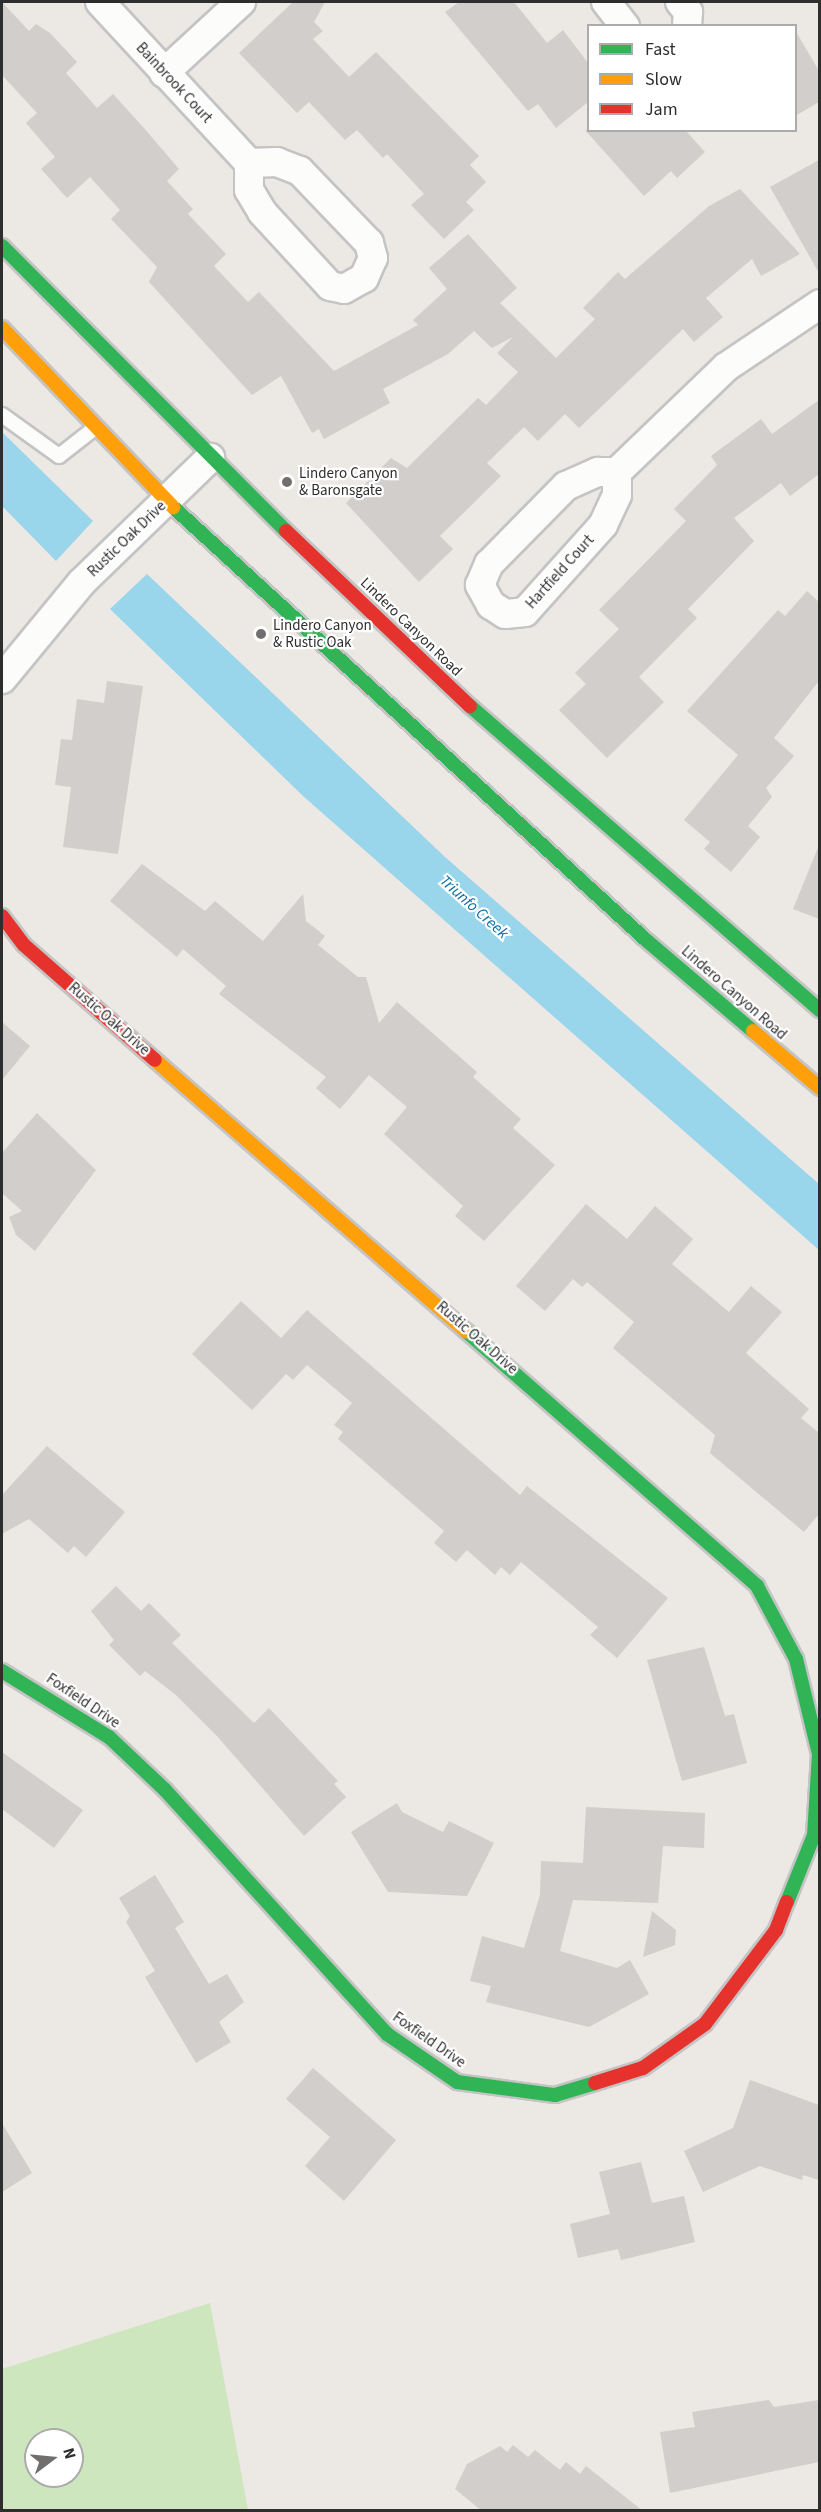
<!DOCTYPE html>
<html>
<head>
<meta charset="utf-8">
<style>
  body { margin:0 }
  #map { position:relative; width:821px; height:2512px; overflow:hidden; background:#ece8e4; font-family:"Source Sans 3",sans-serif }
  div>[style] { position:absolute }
  .green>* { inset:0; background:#cee6be }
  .water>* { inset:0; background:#99d6ec }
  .building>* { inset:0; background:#d1cecb }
  .roads { filter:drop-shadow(2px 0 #c5c4c5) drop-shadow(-2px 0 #c5c4c5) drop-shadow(0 2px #c5c4c5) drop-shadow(0 -2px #c5c4c5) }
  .lane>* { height:14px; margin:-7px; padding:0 7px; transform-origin:7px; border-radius:7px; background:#fcfcfb }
  .street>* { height:28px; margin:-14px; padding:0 14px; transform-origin:14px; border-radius:14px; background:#fcfcfb }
  .fast>* { height:14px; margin:-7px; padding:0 7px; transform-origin:7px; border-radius:7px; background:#30b455 }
  .slow>* { height:14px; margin:-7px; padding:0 7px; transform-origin:7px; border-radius:7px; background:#ff9f0a }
  .jam>* { height:14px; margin:-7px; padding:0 7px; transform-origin:7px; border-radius:7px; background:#e5322d }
  .dots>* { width:16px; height:16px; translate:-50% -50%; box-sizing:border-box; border:3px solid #fff; border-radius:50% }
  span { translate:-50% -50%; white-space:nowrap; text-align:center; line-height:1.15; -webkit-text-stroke:4.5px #fff; paint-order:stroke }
  .street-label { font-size:15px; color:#2e2e2e }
  .poi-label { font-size:15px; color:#2e2e2e }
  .left { translate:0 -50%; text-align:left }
  .water-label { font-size:16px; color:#0d6fa3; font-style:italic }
  .frame { position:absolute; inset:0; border:3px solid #2e2e2e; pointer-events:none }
  .legend { position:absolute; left:587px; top:24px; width:210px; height:108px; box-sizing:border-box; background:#fff; border:2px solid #ababab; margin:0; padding:8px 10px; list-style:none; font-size:18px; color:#2e2e2e }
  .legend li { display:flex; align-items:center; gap:12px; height:30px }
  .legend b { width:30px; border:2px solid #ababab }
  .north { position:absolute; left:24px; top:2428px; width:60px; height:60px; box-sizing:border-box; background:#fff; border:2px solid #ababab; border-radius:50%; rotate:74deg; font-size:16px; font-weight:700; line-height:24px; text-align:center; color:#2e2e2e }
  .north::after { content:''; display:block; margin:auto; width:21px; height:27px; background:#706f6e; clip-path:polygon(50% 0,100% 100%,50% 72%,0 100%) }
</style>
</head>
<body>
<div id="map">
  <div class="green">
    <div style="clip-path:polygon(evenodd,210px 2303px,248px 2510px,2px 2510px,2px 2369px,210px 2303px,36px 2440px,72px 2440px,72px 2476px,36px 2476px,36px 2440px)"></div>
  </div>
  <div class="water">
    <div style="clip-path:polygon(2px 432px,93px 521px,56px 561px,2px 506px)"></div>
    <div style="clip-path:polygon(147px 574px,445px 857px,819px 1184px,819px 1250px,303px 796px,110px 609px)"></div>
  </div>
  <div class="building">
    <div style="clip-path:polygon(2px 2px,29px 31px,36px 24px,50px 33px,77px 62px,66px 73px,97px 108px,113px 94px,144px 128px,179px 169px,167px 181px,193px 209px,188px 214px,226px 254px,214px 266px,248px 302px,259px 292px,334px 371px,418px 325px,413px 320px,447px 289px,429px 268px,468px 234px,517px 288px,500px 303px,556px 358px,595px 319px,583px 308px,618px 272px,625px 279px,709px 206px,740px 189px,800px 254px,761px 276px,752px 259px,706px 298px,723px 317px,694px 342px,683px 329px,579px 428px,565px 414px,538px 441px,524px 427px,487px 463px,501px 476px,440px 536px,453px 549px,419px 582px,346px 503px,391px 458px,407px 468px,478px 398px,486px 405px,518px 372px,497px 353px,513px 337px,492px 348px,474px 331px,448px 354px,383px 389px,390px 403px,324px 439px,319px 429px,312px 433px,281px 376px,252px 395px,149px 282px,157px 267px,111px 219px,120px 210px,90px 177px,67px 198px,41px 169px,55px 157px,26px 123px,37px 113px,2px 75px)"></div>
    <div style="clip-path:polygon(293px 2px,325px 2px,314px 22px,323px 31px,313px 39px,349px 77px,376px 52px,479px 156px,470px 165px,486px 182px,466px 202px,474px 210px,444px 239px,411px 205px,424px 194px,387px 154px,383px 158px,357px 130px,345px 140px,309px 102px,297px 113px,239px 53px)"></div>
    <div style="clip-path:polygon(459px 2px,514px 2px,547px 43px,563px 30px,588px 63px,588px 102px,556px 128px,538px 104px,528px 111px,445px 12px)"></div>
    <div style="clip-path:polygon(795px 30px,819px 71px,819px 102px,795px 116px)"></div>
    <div style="clip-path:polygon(585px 130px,685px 130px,705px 152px,677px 178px,671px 171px,644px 196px)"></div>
    <div style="clip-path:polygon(819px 160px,819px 273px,770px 187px)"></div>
    <div style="clip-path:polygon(819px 400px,819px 474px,790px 496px,781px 483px,734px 518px,754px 541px,688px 609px,697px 618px,639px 677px,664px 702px,607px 758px,559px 710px,586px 684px,575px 673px,619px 629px,599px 610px,686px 521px,674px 509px,717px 465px,711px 456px,761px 419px,772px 434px)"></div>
    <div style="clip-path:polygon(807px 591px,819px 602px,819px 681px,774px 738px,794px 756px,766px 788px,772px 797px,748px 826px,760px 837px,731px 872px,704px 849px,710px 842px,684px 820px,738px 755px,687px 711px,778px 610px,785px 616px)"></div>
    <div style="clip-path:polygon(107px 681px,143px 686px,118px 854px,63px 847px,71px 787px,55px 785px,61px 739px,72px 740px,77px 699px,104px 703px)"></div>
    <div style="clip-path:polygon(819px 845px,819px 919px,793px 909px)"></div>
    <div style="clip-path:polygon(142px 864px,205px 911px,215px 901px,263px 941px,303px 894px,306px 921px,325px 936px,318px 945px,358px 977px,366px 977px,379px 1023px,397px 1002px,477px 1072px,473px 1077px,521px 1119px,513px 1128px,555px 1165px,484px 1241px,455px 1216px,463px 1206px,384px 1134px,407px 1107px,369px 1075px,340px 1109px,316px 1088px,326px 1077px,219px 994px,226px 986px,183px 949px,177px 957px,110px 901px)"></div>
    <div style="clip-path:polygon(2px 1022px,30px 1046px,2px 1080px)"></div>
    <div style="clip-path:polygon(37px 1113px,96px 1170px,35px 1251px,16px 1235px,9px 1217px,22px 1211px,2px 1193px,2px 1153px)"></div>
    <div style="clip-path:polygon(586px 1204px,627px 1239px,655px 1206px,693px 1239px,672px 1264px,729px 1312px,751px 1286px,782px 1312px,746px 1353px,809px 1409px,801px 1418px,819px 1433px,819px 1514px,804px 1532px,710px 1453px,715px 1435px,613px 1348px,634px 1322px,587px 1282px,582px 1287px,573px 1279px,545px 1311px,516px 1286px)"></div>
    <div style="clip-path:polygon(241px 1301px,281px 1338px,307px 1310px,520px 1495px,527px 1486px,668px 1598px,617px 1658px,590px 1635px,598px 1627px,521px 1562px,510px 1575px,501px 1567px,495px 1575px,467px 1550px,456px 1562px,434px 1543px,444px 1531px,338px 1439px,343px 1432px,334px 1425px,352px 1403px,307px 1365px,293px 1380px,286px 1374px,252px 1410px,192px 1354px)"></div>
    <div style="clip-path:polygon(47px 1446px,125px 1512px,86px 1557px,74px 1546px,68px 1553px,29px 1519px,2px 1534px,2px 1495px)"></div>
    <div style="clip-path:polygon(116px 1586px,141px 1611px,149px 1603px,181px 1635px,172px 1643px,254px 1723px,269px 1708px,338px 1781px,334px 1784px,346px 1797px,304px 1836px,217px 1736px,176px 1695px,145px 1671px,140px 1676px,109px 1645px,114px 1640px,91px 1611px)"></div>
    <div style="clip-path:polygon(704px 1647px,725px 1716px,734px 1714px,747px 1763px,682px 1781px,647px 1660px)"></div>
    <div style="clip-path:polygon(2px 1752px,83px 1810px,54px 1848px,2px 1809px)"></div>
    <div style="clip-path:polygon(397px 1803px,402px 1812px,443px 1832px,449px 1821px,494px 1843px,467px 1896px,388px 1892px,351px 1832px)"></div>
    <div style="clip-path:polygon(586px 1807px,705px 1813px,704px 1848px,663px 1846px,658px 1903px,573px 1900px,560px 1951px,617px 1968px,630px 1960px,649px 1994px,589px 2027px,486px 2002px,491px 1986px,470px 1981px,482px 1936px,524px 1948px,540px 1895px,541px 1861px,583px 1863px)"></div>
    <div style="clip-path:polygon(155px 1875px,184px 1922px,175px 1928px,209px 1984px,227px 1974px,244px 2002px,219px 2022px,231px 2042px,196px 2063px,145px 1977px,155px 1971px,126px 1922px,130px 1916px,119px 1898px)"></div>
    <div style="clip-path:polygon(652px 1911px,676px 1930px,675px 1945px,643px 1957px)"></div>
    <div style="clip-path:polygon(313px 2068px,396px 2140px,344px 2201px,305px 2166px,330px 2137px,286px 2099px)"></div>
    <div style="clip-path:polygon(750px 2080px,819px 2105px,819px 2180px,803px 2175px,802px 2180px,760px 2166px,703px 2192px,684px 2151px,733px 2128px)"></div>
    <div style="clip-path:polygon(2px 2123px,32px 2173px,2px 2192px)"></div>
    <div style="clip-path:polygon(641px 2162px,652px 2203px,684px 2196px,695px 2242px,621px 2260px,618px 2249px,578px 2258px,570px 2224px,610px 2214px,599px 2172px)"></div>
    <div style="clip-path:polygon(769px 2400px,774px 2407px,819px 2400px,819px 2462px,670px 2493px,660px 2432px,695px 2427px,692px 2412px)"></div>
    <div style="clip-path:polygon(513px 2445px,528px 2457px,535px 2450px,560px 2470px,566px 2462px,580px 2474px,586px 2466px,643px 2511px,482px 2511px,455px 2489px,467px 2464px,500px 2446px,507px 2452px)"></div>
  </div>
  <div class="roads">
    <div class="lane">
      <div style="left:2px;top:415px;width:70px;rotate:35.7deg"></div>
      <div style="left:59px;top:456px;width:47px;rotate:-38.1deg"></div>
    </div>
    <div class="street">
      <div style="left:100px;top:2px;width:219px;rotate:47.2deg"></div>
      <div style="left:249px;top:163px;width:27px;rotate:90deg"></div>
      <div style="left:249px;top:190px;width:26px;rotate:59deg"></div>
      <div style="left:262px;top:212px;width:100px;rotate:47.4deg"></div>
      <div style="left:330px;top:286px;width:14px;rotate:12deg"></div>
      <div style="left:344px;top:289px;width:23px;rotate:-29deg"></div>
      <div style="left:364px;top:278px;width:22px;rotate:-66deg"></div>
      <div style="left:373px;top:258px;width:16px;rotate:-105deg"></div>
      <div style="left:369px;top:243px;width:100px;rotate:-133.8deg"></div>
      <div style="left:300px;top:171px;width:25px;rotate:-159deg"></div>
      <div style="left:277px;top:162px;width:28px;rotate:178deg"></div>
      <div style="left:606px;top:2px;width:31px;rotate:52deg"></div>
      <div style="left:680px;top:2px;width:13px;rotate:51deg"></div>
      <div style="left:688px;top:12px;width:14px;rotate:94deg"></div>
      <div style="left:164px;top:73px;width:105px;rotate:-42.7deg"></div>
      <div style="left:617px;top:472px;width:23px;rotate:90deg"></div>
      <div style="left:617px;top:495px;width:33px;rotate:115deg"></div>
      <div style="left:603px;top:525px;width:117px;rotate:131.9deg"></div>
      <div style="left:525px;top:612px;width:20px;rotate:174deg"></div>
      <div style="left:505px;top:614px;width:17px;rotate:-147deg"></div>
      <div style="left:491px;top:605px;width:23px;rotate:-119deg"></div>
      <div style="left:480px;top:585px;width:23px;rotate:-67deg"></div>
      <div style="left:489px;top:564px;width:110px;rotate:-45.4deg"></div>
      <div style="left:566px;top:486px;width:35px;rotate:-24deg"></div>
      <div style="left:598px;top:472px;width:19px"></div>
      <div style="left:617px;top:472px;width:151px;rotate:-43.9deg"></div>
      <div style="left:726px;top:367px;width:113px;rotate:-33.8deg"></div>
      <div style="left:2px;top:679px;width:124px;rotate:-50.5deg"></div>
      <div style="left:81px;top:583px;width:180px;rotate:-44.1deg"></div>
    </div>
    <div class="fast">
      <div style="left:2px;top:246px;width:402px;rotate:45.1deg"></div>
      <div style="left:173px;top:507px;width:641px;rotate:42.47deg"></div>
      <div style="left:646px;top:940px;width:140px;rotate:40.4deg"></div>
      <div style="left:470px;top:706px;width:464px;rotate:41deg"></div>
      <div style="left:466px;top:1331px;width:387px;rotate:41.2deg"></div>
      <div style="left:757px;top:1586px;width:83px;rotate:61.9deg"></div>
      <div style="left:796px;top:1659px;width:98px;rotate:76.4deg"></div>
      <div style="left:819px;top:1754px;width:81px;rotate:93.5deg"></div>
      <div style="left:814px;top:1835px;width:72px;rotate:111.9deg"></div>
      <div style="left:2px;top:1671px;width:126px;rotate:31.7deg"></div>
      <div style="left:109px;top:1737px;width:77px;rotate:43.4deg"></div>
      <div style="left:165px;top:1790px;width:330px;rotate:47.7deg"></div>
      <div style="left:387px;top:2034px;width:85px;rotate:34.4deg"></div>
      <div style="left:457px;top:2082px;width:99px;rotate:7.6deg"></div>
      <div style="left:555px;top:2095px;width:42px;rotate:-16.7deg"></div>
    </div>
    <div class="slow">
      <div style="left:2px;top:328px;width:248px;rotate:46.3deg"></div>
      <div style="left:753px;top:1031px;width:88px;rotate:40.4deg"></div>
      <div style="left:155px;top:1060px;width:413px;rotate:41.1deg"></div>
    </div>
    <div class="jam">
      <div style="left:286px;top:531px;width:254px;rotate:43.6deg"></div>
      <div style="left:2px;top:916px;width:36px;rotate:53deg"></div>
      <div style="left:24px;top:945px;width:174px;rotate:41.3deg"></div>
      <div style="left:595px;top:2083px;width:50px;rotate:-17.4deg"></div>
      <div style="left:643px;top:2068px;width:76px;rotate:-35.4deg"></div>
      <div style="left:705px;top:2024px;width:118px;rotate:-52.9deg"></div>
      <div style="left:776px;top:1930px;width:30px;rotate:-69deg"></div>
    </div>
  </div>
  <div class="dots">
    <div style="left:287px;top:482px;background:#706f6e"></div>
    <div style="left:261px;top:634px;background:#706f6e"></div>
  </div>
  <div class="street-label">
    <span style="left:174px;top:83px;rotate:47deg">Bainbrook Court</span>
    <span style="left:127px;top:539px;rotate:-44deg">Rustic Oak Drive</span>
    <span style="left:560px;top:572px;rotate:-48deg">Hartfield Court</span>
    <span style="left:411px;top:627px;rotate:44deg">Lindero Canyon Road</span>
    <span style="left:734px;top:993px;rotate:41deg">Lindero Canyon Road</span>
    <span style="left:109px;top:1019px;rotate:41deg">Rustic Oak Drive</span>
    <span style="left:477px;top:1338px;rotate:41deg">Rustic Oak Drive</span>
    <span style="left:83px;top:1701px;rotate:34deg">Foxfield Drive</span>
    <span style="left:429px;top:2040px;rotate:35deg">Foxfield Drive</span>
  </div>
  <div class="poi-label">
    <span class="left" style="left:299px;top:482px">Lindero Canyon<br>&amp; Baronsgate</span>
    <span class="left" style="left:273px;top:634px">Lindero Canyon<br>&amp; Rustic Oak</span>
  </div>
  <div class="water-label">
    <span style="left:474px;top:907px;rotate:42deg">Triunfo Creek</span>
  </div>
  <div class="frame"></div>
  <ul class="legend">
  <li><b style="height:8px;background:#30b455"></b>Fast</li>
  <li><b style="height:8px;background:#ff9f0a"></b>Slow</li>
  <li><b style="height:8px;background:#e5322d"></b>Jam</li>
  </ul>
  <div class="north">N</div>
</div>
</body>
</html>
